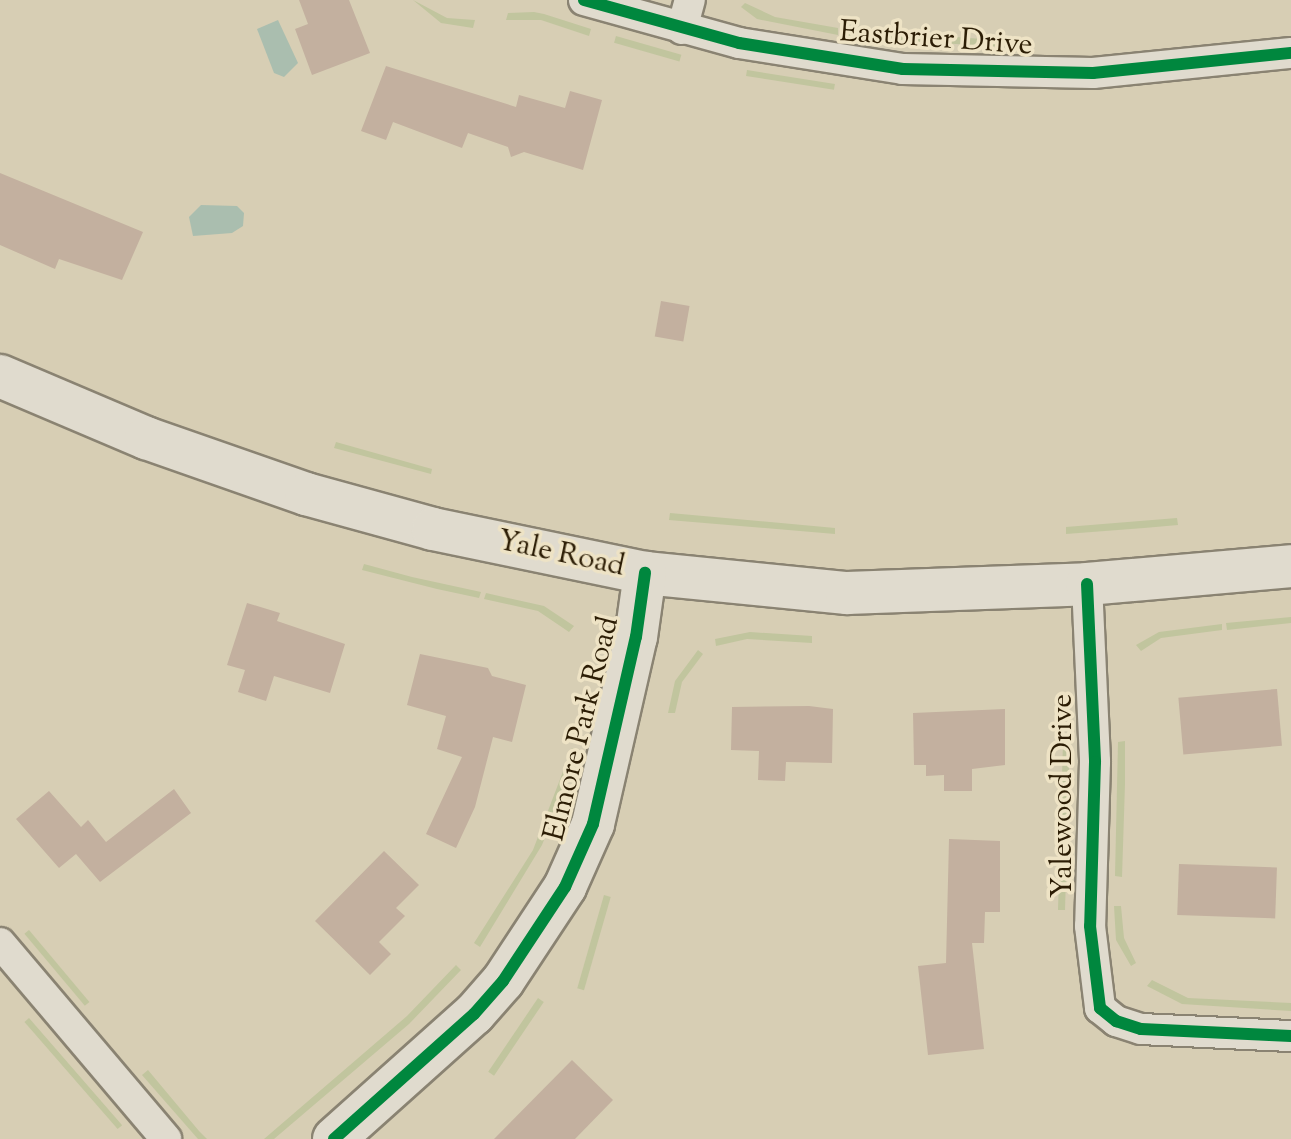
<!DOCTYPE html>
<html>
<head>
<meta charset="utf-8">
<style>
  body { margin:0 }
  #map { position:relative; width:1291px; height:1139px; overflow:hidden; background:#d7ceb4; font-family:"Sorts Mill Goudy",serif }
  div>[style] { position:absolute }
  .green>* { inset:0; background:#c1c59e; transform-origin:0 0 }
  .water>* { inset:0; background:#aabeaf }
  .building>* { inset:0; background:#c3b09f; transform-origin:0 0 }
  .roads { filter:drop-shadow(2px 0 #8a8372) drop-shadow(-2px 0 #8a8372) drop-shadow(0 2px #8a8372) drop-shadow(0 -2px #8a8372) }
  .street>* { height:30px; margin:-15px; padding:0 15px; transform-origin:15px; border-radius:15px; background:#e0dbce }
  .secondary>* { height:42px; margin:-21px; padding:0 21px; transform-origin:21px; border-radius:21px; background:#e0dbce }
  .cycleway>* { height:12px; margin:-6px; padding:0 6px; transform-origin:6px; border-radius:6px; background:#00873e }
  span { translate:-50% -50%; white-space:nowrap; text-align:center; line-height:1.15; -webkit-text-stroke:7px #eee3c5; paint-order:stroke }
  .street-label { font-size:30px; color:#2c1d05 }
</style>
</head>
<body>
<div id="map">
  <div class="green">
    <div style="clip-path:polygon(413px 0,447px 18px,475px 20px,473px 28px,441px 23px)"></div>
    <div style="clip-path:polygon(745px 3px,775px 17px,838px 28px,838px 35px,757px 19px,741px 7px)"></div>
    <div style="clip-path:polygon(534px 12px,544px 14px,591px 29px,589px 36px,541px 20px,506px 20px,508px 13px)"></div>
    <div style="clip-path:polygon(843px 28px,1007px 41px,1007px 47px,871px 39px,842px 35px)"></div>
    <div style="left:616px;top:36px;width:68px;height:7px;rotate:16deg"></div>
    <div style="left:747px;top:70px;width:89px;height:6px;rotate:9deg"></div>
    <div style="clip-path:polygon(336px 442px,432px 469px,431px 474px,334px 448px)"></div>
    <div style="clip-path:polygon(670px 513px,835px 528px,835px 534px,669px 520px)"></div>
    <div style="clip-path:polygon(1177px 518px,1178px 525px,1144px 528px,1066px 534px,1066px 527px)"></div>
    <div style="clip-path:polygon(364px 564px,412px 577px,481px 592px,479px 598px,437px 589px,362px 570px)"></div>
    <div style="clip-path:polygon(486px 593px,544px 606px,574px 626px,569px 632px,538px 611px,484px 599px)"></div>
    <div style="clip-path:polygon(1291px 617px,1291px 623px,1227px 630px,1226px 623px)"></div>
    <div style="clip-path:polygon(1222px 624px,1222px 630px,1161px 638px,1141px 651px,1136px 645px,1159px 632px)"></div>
    <div style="clip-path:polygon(750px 632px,812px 636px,812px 643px,747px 639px,716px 646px,715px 639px)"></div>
    <div style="clip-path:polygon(698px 650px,703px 654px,682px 682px,675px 713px,668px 713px,675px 681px)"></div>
    <div style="clip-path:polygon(1125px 741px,1125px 784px,1122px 877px,1115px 876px,1118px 742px)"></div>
    <div style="clip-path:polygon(1063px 742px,1069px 742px,1069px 778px,1065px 910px,1058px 910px)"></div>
    <div style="clip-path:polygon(572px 748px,579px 750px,542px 845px,480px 947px,474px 943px,533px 850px)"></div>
    <div style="left:604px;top:895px;width:7px;height:97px;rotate:16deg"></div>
    <div style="clip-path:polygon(1114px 906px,1121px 906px,1124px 938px,1136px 963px,1131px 966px,1116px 940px)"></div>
    <div style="left:29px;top:930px;width:94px;height:6px;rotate:50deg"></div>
    <div style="clip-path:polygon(456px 965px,461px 970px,409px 1024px,274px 1139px,264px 1139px,407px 1016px)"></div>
    <div style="clip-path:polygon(1152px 980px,1188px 998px,1291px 1003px,1291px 1011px,1182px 1004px,1147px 986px)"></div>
    <div style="left:538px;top:998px;width:7px;height:89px;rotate:34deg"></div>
    <div style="left:29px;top:1018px;width:142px;height:6px;rotate:49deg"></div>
    <div style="clip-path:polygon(148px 1070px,199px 1131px,207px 1139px,198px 1139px,142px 1075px)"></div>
  </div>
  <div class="water">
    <div style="clip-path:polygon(278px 20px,298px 63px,284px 77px,274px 73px,257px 29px)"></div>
    <div style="clip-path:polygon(201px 205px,237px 206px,244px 213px,243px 226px,232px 233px,193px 236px,189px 217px)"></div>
  </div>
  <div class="building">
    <div style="clip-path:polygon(299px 0,349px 0,370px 53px,312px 75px,295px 29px,308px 24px)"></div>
    <div style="clip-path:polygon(386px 66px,516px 107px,519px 95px,565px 108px,570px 91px,602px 100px,583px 170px,524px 152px,511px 157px,508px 147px,468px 133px,462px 148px,393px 122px,386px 140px,361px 131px)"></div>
    <div style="clip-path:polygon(0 173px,143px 232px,122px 280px,59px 259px,55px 269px,0 245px)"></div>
    <div style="left:661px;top:301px;width:29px;height:36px;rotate:10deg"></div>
    <div style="clip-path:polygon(247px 603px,280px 613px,277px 621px,345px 644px,330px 693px,274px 676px,266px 701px,238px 692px,245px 670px,227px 665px)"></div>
    <div style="clip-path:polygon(420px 654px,488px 668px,492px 676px,526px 685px,512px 742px,493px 737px,475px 807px,456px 848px,426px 834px,462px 757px,437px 749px,446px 716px,407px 705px)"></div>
    <div style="left:1277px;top:689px;width:57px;height:99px;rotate:85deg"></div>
    <div style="clip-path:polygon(809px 706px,833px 709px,832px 763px,786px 762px,785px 781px,758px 780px,759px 751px,731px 750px,732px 707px)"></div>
    <div style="clip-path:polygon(1005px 709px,1005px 765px,972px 769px,972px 791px,944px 791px,944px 775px,926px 776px,926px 765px,914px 765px,913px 713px)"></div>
    <div style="clip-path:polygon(174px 789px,191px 813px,100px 882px,76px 854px,59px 868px,16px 819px,49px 791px,81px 827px,88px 820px,106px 842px)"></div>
    <div style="clip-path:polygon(949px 839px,1000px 841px,1000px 912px,985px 912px,984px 943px,972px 943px,984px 1049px,928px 1055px,918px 966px,946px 963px)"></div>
    <div style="clip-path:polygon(384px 851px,419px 885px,396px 908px,405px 916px,379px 942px,391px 954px,370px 975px,315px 921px)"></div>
    <div style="left:1179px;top:864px;width:98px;height:51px;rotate:2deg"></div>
    <div style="clip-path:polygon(572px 1060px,613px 1100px,575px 1139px,494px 1139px)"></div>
  </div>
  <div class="roads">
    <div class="street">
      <div style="left:584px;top:0;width:161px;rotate:15.5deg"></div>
      <div style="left:739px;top:43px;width:166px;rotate:9deg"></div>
      <div style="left:903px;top:69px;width:190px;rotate:1.2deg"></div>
      <div style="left:1093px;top:73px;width:199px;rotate:-5.8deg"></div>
      <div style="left:682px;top:29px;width:30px;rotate:-75deg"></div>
      <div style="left:1087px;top:584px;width:178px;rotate:87.4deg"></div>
      <div style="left:1095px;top:762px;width:164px;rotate:91.7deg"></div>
      <div style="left:1090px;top:926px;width:83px;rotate:83deg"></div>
      <div style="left:1100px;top:1008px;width:21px;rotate:39deg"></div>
      <div style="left:1116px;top:1021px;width:26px;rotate:18deg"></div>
      <div style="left:1141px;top:1029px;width:150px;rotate:2.7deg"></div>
      <div style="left:0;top:943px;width:257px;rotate:49.7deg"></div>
    </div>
    <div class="secondary">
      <div style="left:0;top:376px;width:159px;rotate:23deg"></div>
      <div style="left:146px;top:438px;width:170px;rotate:19.3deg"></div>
      <div style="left:306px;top:494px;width:132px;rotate:15.4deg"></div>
      <div style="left:433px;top:529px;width:217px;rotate:11.7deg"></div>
      <div style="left:645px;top:573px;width:203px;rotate:5.7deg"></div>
      <div style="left:847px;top:593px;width:240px;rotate:-2.1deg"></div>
      <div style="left:1087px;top:584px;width:205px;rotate:-5deg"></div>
      <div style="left:334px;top:1139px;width:188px;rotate:-41.8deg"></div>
      <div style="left:474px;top:1014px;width:44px;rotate:-48.7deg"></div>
      <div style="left:503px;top:981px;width:113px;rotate:-56.6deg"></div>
      <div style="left:565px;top:887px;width:69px;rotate:-66deg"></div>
      <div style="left:593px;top:824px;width:192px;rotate:-77.1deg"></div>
      <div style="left:636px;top:637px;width:65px;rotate:-82deg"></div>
    </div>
  </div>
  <div class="cycleway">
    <div style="left:584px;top:0;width:161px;rotate:15.5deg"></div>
    <div style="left:739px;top:43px;width:166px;rotate:9deg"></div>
    <div style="left:903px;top:69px;width:190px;rotate:1.2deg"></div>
    <div style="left:1093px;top:73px;width:199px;rotate:-5.8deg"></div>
    <div style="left:1087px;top:584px;width:178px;rotate:87.4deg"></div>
    <div style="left:1095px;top:762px;width:164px;rotate:91.7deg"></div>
    <div style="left:1090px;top:926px;width:83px;rotate:83deg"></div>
    <div style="left:1100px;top:1008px;width:21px;rotate:39deg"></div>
    <div style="left:1116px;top:1021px;width:26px;rotate:18deg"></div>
    <div style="left:1141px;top:1029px;width:150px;rotate:2.7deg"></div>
    <div style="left:334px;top:1139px;width:188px;rotate:-41.8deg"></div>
    <div style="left:474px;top:1014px;width:44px;rotate:-48.7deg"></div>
    <div style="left:503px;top:981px;width:113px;rotate:-56.6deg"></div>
    <div style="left:565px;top:887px;width:69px;rotate:-66deg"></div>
    <div style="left:593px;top:824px;width:192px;rotate:-77.1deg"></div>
    <div style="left:636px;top:637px;width:65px;rotate:-82deg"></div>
  </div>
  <div class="street-label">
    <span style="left:936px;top:40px;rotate:4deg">Eastbrier Drive</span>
    <span style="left:561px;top:555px;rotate:12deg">Yale Road</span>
    <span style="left:583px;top:729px;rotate:-76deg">Elmore Park Road</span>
    <span style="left:1064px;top:796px;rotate:-90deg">Yalewood Drive</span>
  </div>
</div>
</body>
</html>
